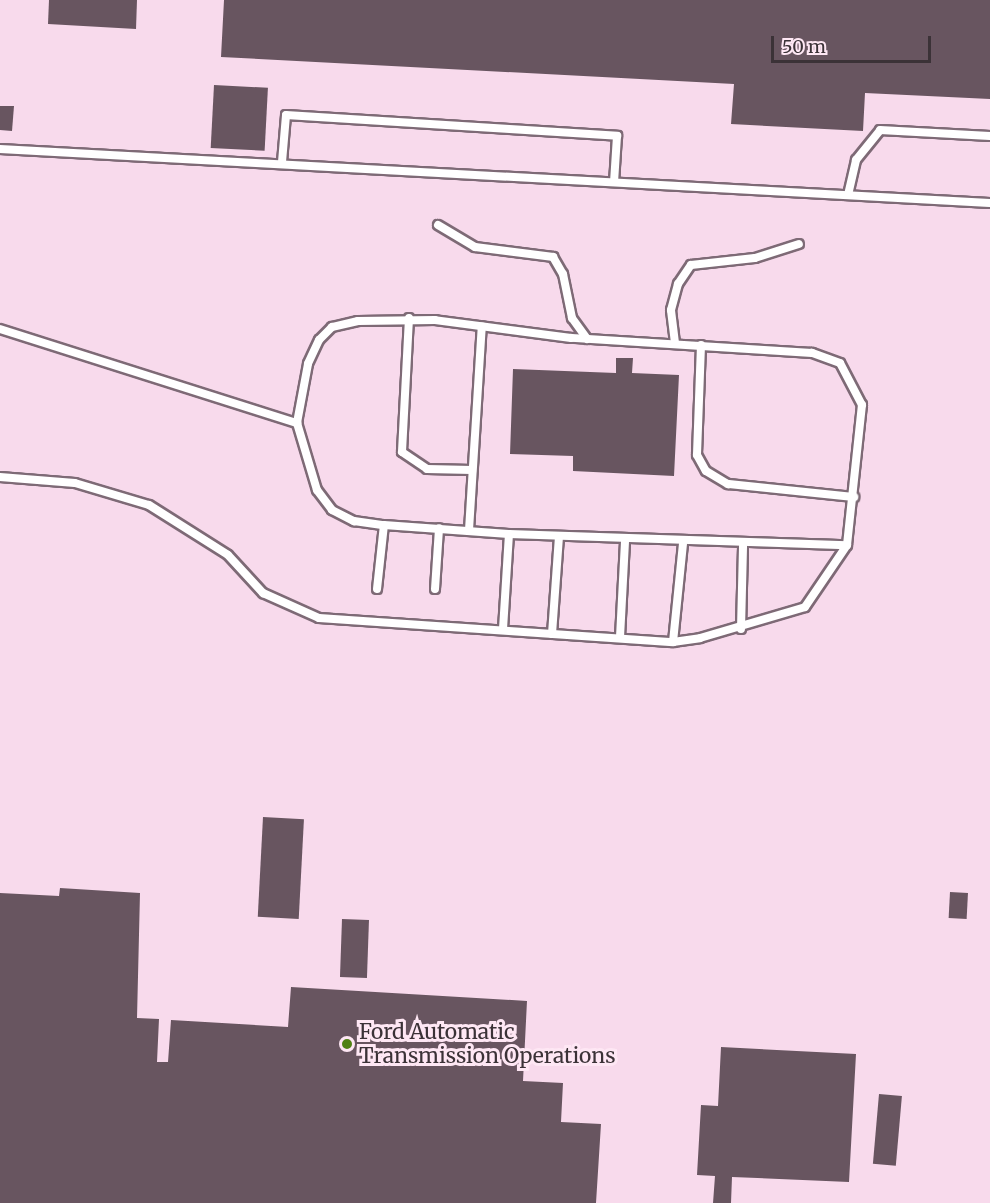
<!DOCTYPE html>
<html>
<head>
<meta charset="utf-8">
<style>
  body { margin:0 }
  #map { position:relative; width:990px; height:1203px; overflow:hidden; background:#fee7f4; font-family:Merriweather,serif }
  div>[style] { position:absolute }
  .built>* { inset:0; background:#f8daec; transform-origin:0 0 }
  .building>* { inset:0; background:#685560; transform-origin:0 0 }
  .roads { filter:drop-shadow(2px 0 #7e6a76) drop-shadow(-2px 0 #7e6a76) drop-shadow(0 2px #7e6a76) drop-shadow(0 -2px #7e6a76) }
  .lane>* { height:8px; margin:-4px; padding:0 4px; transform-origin:4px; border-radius:4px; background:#fff }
  .dots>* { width:16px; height:16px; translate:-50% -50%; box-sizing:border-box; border:3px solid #fee7f4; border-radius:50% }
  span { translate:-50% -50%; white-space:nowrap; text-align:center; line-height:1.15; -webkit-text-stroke:6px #fee7f4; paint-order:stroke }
  .poi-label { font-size:21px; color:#3b3237 }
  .left { translate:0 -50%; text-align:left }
  .scale { position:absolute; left:771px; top:36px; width:160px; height:27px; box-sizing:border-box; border:3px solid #3b3237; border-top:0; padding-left:8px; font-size:18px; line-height:21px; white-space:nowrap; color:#3b3237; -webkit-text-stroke:4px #fee7f4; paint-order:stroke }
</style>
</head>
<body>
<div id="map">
  <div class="built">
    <div style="left:0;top:0;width:990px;height:1203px"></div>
  </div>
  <div class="building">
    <div style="clip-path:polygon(49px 0,137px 0,136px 29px,48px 24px)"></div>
    <div style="clip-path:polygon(224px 0,990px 0,990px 99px,865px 93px,863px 131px,731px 124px,734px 84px,221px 57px)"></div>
    <div style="left:214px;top:85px;width:54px;height:63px;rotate:3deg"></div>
    <div style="clip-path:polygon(0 106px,14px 106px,12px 131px,0 130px)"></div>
    <div style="clip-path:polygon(616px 358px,633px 358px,632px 373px,679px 375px,674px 476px,573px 471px,573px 456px,510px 454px,513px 369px,616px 373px)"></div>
    <div style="left:263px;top:817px;width:41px;height:100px;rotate:3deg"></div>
    <div style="clip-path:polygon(60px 888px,140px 893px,137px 1018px,159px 1019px,157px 1062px,168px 1062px,171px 1020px,288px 1027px,291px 987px,527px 1001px,523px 1081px,563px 1083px,561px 1122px,601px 1124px,596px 1203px,0 1203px,0 893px,59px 896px)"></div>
    <div style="left:950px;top:892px;width:18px;height:26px;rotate:3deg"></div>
    <div style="left:342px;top:919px;width:27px;height:58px;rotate:2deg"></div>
    <div style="clip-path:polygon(721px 1047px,856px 1054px,849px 1182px,732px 1177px,731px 1203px,713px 1203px,715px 1176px,697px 1175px,701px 1105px,718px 1106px)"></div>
    <div style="left:879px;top:1094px;width:23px;height:70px;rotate:5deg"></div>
  </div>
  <div class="roads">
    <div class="lane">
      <div style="left:0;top:149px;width:991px;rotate:3.12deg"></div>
      <div style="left:282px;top:162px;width:47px;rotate:-85.1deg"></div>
      <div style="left:286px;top:115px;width:332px;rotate:3.6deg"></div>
      <div style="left:617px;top:136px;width:46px;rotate:93.7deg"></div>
      <div style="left:848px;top:195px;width:36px;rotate:-77deg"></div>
      <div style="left:856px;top:160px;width:38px;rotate:-51deg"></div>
      <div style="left:880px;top:130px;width:110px;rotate:3.1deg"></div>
      <div style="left:438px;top:225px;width:43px;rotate:30.7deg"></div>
      <div style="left:475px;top:247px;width:79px;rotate:7.3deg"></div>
      <div style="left:553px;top:257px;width:20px;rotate:60deg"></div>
      <div style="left:563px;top:274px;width:45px;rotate:78.4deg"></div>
      <div style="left:572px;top:318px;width:26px;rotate:54deg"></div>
      <div style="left:409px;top:318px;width:134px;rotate:93deg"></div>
      <div style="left:402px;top:452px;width:30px;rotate:34deg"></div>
      <div style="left:427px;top:469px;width:45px;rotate:1.3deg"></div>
      <div style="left:0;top:329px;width:312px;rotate:17.6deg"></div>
      <div style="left:675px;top:343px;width:33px;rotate:-97deg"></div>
      <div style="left:671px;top:310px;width:27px;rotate:-75deg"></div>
      <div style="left:678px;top:284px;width:23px;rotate:-56deg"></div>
      <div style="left:691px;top:265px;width:64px;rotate:-6.2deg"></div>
      <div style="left:755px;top:258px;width:46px;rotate:-17.7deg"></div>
      <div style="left:701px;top:345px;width:110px;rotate:92.1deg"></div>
      <div style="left:697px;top:455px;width:18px;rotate:61deg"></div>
      <div style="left:706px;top:471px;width:26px;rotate:31deg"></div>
      <div style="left:728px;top:484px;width:127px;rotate:5.9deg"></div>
      <div style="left:0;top:477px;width:75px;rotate:4.6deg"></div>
      <div style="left:75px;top:483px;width:77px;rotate:16.6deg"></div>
      <div style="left:149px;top:505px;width:93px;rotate:32.3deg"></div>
      <div style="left:228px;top:555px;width:52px;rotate:47.4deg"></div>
      <div style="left:263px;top:593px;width:61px;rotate:24.1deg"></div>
      <div style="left:319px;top:618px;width:355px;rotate:3.9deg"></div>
      <div style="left:673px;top:642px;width:27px;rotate:-8deg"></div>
      <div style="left:700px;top:638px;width:109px;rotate:-16.4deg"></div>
      <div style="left:805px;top:607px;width:75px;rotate:-55.9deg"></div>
      <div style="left:847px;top:545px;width:141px;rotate:-83.9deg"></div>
      <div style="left:862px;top:405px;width:47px;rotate:-117.6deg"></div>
      <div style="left:840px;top:363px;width:30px;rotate:-160deg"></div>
      <div style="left:812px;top:353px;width:241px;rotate:-176.4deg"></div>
      <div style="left:571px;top:338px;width:137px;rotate:-172.5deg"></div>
      <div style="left:435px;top:320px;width:77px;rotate:179.3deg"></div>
      <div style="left:358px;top:321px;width:27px;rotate:167deg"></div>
      <div style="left:332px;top:327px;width:18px;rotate:135deg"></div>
      <div style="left:319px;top:340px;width:26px;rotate:115deg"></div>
      <div style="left:308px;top:364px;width:60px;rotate:100.6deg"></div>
      <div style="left:297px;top:423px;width:70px;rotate:73.4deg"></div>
      <div style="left:317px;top:490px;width:25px;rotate:53deg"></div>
      <div style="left:332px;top:510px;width:25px;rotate:27deg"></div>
      <div style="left:354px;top:521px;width:30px;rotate:8deg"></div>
      <div style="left:384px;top:525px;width:125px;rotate:4.1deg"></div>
      <div style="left:509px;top:534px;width:338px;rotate:1.9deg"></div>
      <div style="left:469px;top:530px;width:204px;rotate:-86.4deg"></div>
      <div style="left:377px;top:589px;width:64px;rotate:-83.8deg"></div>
      <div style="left:435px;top:589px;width:61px;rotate:-86.2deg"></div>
      <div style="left:503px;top:629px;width:95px;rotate:-86.4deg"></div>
      <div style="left:741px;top:629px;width:84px;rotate:-88.6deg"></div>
      <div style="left:552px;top:634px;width:98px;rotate:-85.9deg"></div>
      <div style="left:620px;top:637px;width:97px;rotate:-87deg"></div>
      <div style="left:673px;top:642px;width:99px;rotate:-84.2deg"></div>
    </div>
  </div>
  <div class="dots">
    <div style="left:347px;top:1044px;background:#508214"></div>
  </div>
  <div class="poi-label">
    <span class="left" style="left:359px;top:1044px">Ford Automatic<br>Transmission Operations</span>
  </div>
  <div class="scale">50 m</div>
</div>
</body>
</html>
